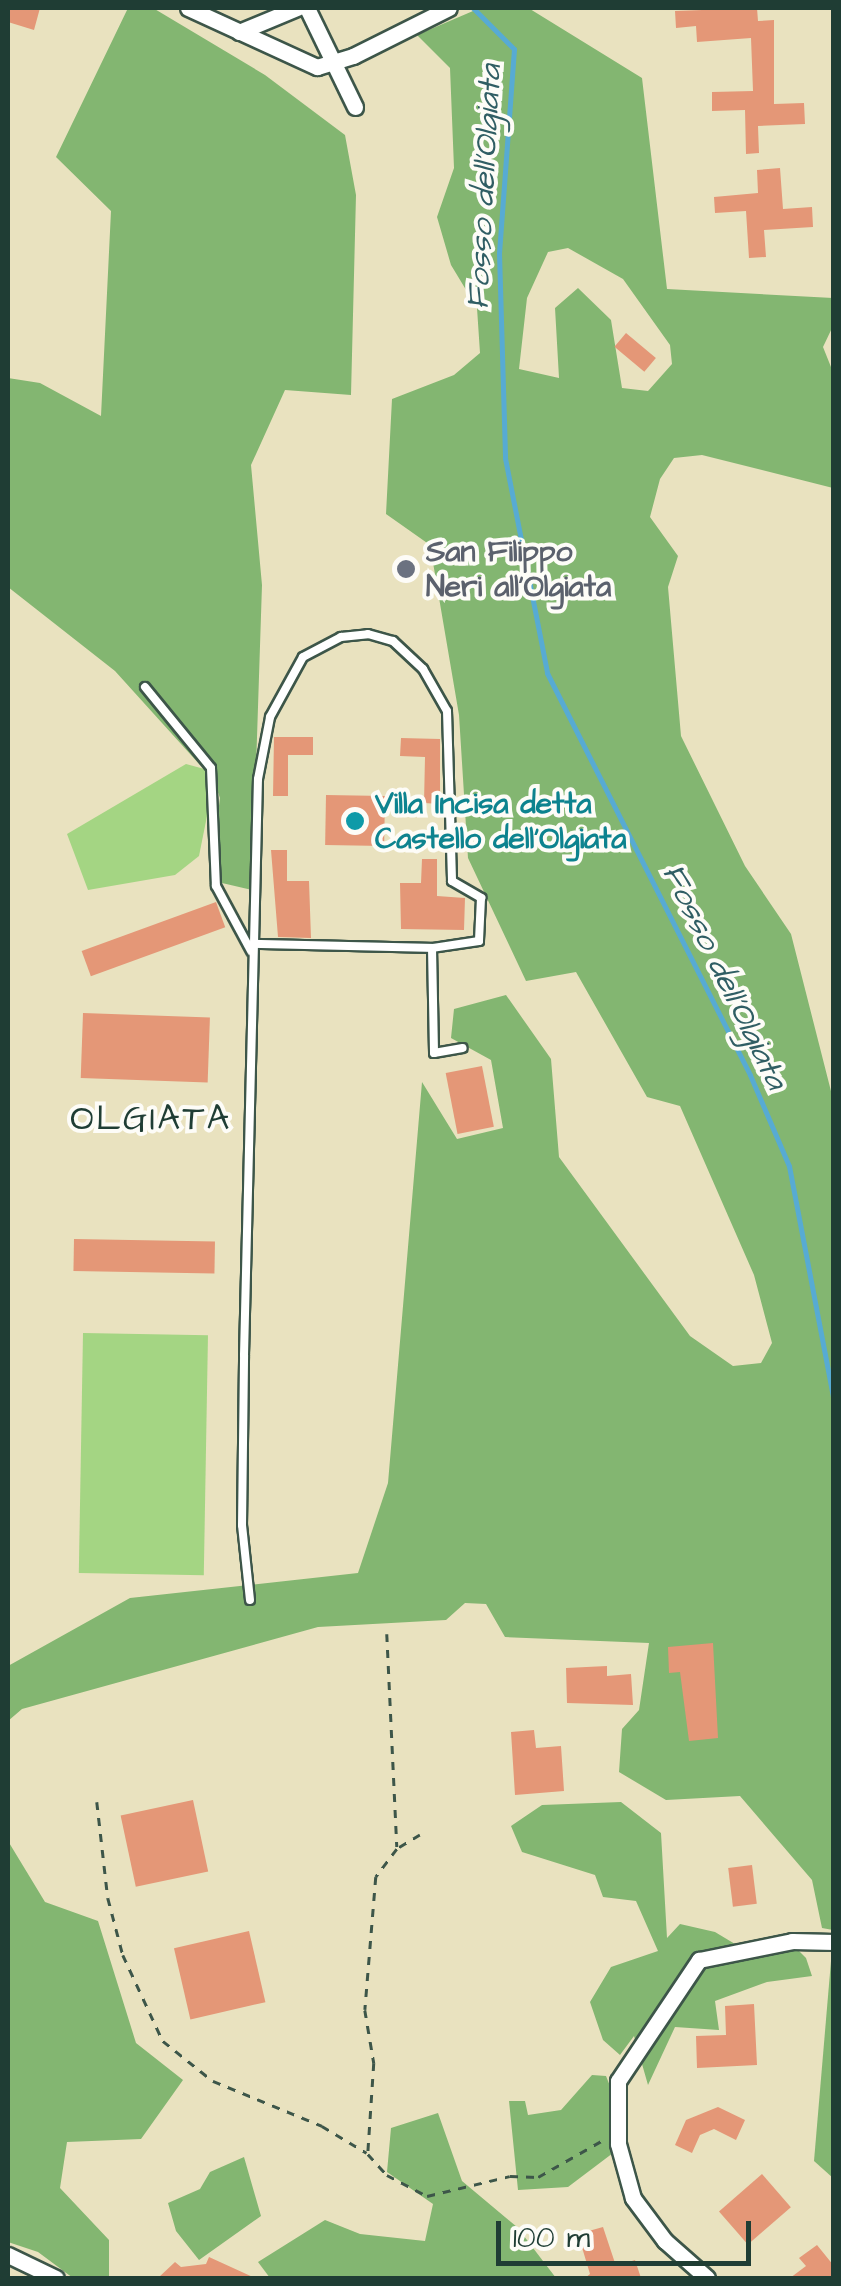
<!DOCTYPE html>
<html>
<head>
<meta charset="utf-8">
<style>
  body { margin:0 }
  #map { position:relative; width:841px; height:2286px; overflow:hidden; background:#e9e2bf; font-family:"Architects Daughter",sans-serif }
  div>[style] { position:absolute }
  .green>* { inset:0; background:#a4d583; transform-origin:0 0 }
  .forest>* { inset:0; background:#83b671 }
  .stream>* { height:5px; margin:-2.5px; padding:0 2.5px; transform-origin:2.5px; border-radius:2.5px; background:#57abd3 }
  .building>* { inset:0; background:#e49777; transform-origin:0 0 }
  .path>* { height:2.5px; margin-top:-1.25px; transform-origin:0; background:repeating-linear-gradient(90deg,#3d5649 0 8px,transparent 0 16px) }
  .roads { filter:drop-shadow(2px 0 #3d5649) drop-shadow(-2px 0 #3d5649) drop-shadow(0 2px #3d5649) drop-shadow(0 -2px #3d5649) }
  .lane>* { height:8px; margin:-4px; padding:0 4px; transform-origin:4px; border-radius:4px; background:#fff }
  .street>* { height:15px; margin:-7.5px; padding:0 7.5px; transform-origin:7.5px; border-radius:7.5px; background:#fff }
  .dots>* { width:28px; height:28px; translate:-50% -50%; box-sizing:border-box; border:5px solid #fdfcf7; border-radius:50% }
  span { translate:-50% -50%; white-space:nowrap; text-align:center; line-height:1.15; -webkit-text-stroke:8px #fdfcf7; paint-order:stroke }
  .worship-label { font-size:30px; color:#5b616d; font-weight:700 }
  .left { translate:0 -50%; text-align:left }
  .culture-label { font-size:30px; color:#0d838f; font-weight:700 }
  .water-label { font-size:32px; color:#305e64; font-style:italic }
  .quarter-label { font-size:35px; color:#1f3d34; letter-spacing:2.5px }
  .frame { position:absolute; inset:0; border:10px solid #1f3d34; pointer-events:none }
  .scale { position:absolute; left:496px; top:2221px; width:255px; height:45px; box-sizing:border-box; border:5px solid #1f3d34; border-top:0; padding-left:12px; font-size:30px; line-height:35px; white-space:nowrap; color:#1f3d34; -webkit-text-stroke:8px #fdfcf7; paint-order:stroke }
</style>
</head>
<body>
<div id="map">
  <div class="green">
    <div style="clip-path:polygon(186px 764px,208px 770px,209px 806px,199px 856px,175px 875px,88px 890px,67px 834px)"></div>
    <div style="left:83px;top:1333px;width:125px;height:240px;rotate:1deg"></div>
  </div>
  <div class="forest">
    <div style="clip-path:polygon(128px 8px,153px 8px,265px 75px,345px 135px,356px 195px,351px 395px,285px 390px,251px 465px,262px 585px,252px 890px,222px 883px,214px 843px,220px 798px,208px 764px,200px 765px,115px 671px,8px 587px,8px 378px,40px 383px,101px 416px,111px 211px,56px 157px)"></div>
    <div style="clip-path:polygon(evenodd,480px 8px,530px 9px,642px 78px,667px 289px,833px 298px,833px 326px,823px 347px,833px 372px,833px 488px,702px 455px,674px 458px,660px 479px,650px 517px,678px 556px,668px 587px,681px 736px,745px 866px,791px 934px,833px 1099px,833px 1930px,822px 1928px,812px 1880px,740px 1796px,666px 1800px,619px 1772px,622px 1729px,639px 1710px,649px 1643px,505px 1637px,486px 1604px,465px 1603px,446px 1620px,318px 1627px,22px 1709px,8px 1721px,8px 1666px,130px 1598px,358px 1573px,388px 1483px,422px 1082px,457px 1139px,503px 1128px,491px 1060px,451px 1038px,454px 1009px,506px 995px,551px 1059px,559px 1157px,690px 1336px,733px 1366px,761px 1363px,772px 1343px,754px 1275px,680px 1106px,647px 1097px,576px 972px,526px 981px,468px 858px,459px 715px,430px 545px,386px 514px,392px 399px,454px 375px,480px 353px,477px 308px,451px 265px,437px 217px,454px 168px,450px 68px,417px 35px,480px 8px,568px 248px,623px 279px,670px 345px,672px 364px,648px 391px,622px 388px,611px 320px,578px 288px,555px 308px,559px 378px,519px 369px,527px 298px,548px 252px,568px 248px)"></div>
    <div style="clip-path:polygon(621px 1802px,661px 1833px,667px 1938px,680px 1924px,715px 1932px,755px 1956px,786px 1938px,806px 1958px,812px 1976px,767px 1982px,715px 2001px,719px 2030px,675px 2027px,648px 2085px,634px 2036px,620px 2055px,603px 2040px,590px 2002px,611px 1967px,658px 1951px,636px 1901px,603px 1897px,595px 1875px,522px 1852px,511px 1826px,542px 1805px)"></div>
    <div style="clip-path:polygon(8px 1841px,45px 1902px,98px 1921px,136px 2043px,183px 2080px,141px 2139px,67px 2142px,60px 2188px,109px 2240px,109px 2278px,73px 2278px,38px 2252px,8px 2242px)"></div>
    <div style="clip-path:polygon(831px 1961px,834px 1961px,833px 2178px,814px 2161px)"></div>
    <div style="clip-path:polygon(592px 2075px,606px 2076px,610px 2086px,613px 2153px,568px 2187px,518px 2190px,509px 2101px,525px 2101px,528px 2115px,561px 2110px)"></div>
    <div style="clip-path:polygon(438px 2113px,462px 2181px,517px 2227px,556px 2278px,270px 2278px,258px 2262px,325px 2220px,360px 2234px,425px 2241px,433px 2204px,387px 2172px,391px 2128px)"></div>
    <div style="clip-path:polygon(244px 2157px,261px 2216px,199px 2260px,176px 2231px,168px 2203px,200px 2189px,210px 2172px)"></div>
  </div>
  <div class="stream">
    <div style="left:473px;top:8px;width:58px;rotate:45deg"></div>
    <div style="left:514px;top:49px;width:205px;rotate:94.2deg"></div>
    <div style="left:499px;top:253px;width:205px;rotate:88.3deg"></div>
    <div style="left:505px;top:458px;width:219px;rotate:78.9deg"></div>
    <div style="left:547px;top:673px;width:450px;rotate:63.2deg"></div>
    <div style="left:750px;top:1075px;width:99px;rotate:66.8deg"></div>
    <div style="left:789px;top:1166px;width:239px;rotate:79.2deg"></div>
  </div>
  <div class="building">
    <div style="clip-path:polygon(8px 8px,40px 8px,34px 30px,8px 22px)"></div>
    <div style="clip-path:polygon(757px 8px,758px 21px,774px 20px,774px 104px,804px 103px,805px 124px,758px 126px,759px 153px,746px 154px,745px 110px,712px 111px,712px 92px,753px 91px,751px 38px,697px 42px,696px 26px,676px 28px,675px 11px)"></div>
    <div style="clip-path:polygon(780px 168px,783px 209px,812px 207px,813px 227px,764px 230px,766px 257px,749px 258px,746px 211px,715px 213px,714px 197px,758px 193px,757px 170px)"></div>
    <div style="left:626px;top:333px;width:39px;height:18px;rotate:40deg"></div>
    <div style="clip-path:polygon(274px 737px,313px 737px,313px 755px,288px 755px,288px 796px,273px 796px)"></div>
    <div style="clip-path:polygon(401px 738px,440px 739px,440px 804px,424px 803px,425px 757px,400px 756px)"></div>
    <div style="left:326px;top:795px;width:59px;height:50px;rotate:1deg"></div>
    <div style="clip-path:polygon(271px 850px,287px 850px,287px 881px,309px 881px,311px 938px,278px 937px)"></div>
    <div style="clip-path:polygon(422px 859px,437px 859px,437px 896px,465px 898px,464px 930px,401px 929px,400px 883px,421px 883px)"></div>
    <div style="left:216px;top:902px;width:27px;height:143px;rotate:70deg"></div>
    <div style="left:83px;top:1013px;width:127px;height:65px;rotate:2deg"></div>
    <div style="left:482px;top:1066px;width:62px;height:37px;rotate:79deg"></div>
    <div style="left:74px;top:1239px;width:141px;height:32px;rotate:1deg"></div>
    <div style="clip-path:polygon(713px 1643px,718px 1738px,689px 1741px,680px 1672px,669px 1673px,668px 1647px)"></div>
    <div style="clip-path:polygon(607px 1666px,607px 1676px,631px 1674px,633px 1705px,567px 1703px,566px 1668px)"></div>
    <div style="clip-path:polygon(534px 1730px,536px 1748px,561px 1746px,564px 1791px,515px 1795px,511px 1732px)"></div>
    <div style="left:193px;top:1800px;width:73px;height:74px;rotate:78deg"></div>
    <div style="left:752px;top:1865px;width:39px;height:24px;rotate:83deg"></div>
    <div style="left:249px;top:1931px;width:73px;height:77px;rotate:77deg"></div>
    <div style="clip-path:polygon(754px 2004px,757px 2065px,697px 2068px,696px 2036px,726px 2035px,725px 2006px)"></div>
    <div style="clip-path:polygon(718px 2107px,745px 2120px,736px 2140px,714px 2129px,700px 2135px,692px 2153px,675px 2145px,686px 2120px)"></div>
    <div style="left:762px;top:2174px;width:44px;height:57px;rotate:49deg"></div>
    <div style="clip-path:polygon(603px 2227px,616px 2266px,635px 2260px,641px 2278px,585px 2278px,590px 2274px,578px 2234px)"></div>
    <div style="clip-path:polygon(817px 2245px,834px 2266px,834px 2278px,790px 2278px,806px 2266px,799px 2258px)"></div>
    <div style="clip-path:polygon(209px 2257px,255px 2278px,158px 2278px,175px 2262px,181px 2267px,206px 2264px)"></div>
  </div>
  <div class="path">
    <div style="left:387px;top:1634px;width:213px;rotate:87.3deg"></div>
    <div style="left:97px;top:1802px;width:97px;rotate:83.5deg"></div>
    <div style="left:108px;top:1898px;width:59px;rotate:75.3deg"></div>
    <div style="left:123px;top:1955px;width:95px;rotate:65.1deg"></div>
    <div style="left:163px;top:2041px;width:64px;rotate:38.7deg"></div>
    <div style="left:213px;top:2081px;width:118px;rotate:22.4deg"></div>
    <div style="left:322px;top:2126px;width:52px;rotate:31deg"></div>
    <div style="left:420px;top:1835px;width:27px;rotate:149deg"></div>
    <div style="left:397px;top:1849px;width:35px;rotate:127deg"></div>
    <div style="left:376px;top:1877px;width:133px;rotate:94.7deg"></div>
    <div style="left:365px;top:2010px;width:54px;rotate:80.4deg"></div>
    <div style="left:374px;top:2063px;width:91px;rotate:93.8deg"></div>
    <div style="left:368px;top:2154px;width:28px;rotate:48deg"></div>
    <div style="left:387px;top:2175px;width:45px;rotate:27.7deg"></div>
    <div style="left:427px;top:2196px;width:85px;rotate:-13.5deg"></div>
    <div style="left:510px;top:2176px;width:28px;rotate:2deg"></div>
    <div style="left:538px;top:2177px;width:75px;rotate:-29.6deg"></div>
  </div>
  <div class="roads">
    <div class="lane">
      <div style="left:145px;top:687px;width:104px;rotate:50.8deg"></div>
      <div style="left:211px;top:768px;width:118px;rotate:87.6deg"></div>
      <div style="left:216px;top:886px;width:74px;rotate:61.7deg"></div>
      <div style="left:432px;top:948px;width:105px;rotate:88.9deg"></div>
      <div style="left:434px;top:1053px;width:29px;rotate:-10deg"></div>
      <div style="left:250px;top:1600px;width:75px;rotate:-96.1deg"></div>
      <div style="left:242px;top:1525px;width:170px;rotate:-89.3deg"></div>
      <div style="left:244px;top:1355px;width:576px;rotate:-88.61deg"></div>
      <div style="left:258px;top:779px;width:63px;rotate:-79deg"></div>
      <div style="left:270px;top:717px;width:68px;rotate:-61.2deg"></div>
      <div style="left:303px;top:657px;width:43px;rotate:-27.8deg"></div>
      <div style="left:341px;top:637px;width:27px;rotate:-6deg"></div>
      <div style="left:368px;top:634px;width:26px;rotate:16deg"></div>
      <div style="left:393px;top:641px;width:41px;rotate:43deg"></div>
      <div style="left:423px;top:669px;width:48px;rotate:60.3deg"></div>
      <div style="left:447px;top:711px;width:170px;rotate:88.3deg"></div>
      <div style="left:452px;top:881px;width:34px;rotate:30deg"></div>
      <div style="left:481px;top:898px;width:43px;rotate:92.7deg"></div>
      <div style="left:479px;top:941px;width:48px;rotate:171.5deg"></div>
      <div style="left:432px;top:948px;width:178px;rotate:-178.7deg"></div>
    </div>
    <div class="street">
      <div style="left:188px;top:8px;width:142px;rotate:24.6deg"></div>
      <div style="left:317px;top:67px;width:38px;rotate:-17deg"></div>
      <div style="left:353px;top:56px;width:107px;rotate:-26.6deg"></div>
      <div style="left:307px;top:8px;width:110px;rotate:64.1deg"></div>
      <div style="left:239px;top:32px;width:63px;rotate:-22.5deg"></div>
      <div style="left:8px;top:2255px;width:53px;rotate:25.6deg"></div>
      <div style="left:707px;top:2278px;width:56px;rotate:-138.6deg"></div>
      <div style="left:665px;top:2241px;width:54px;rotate:-126.7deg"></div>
      <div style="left:633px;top:2198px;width:56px;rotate:-105.5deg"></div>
      <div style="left:618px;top:2144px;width:63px;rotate:-90deg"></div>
      <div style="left:618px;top:2081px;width:146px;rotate:-56.2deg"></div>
      <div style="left:699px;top:1960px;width:95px;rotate:-11.5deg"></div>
      <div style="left:792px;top:1941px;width:42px;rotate:1.4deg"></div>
    </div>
  </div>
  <div class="dots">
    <div style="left:406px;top:569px;background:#6b7280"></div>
    <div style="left:355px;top:821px;background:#0f9aa8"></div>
  </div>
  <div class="worship-label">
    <span class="left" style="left:426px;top:569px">San Filippo<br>Neri all'Olgiata</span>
  </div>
  <div class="culture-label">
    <span class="left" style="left:375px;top:821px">Villa Incisa detta<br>Castello dell'Olgiata</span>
  </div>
  <div class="water-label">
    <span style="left:485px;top:187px;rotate:-87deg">Fosso dell’Olgiata</span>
    <span style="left:724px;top:977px;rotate:64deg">Fosso dell’Olgiata</span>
  </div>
  <div class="quarter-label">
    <span style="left:151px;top:1119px">OLGIATA</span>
  </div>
  <div class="frame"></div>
  <div class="scale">100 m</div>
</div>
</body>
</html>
